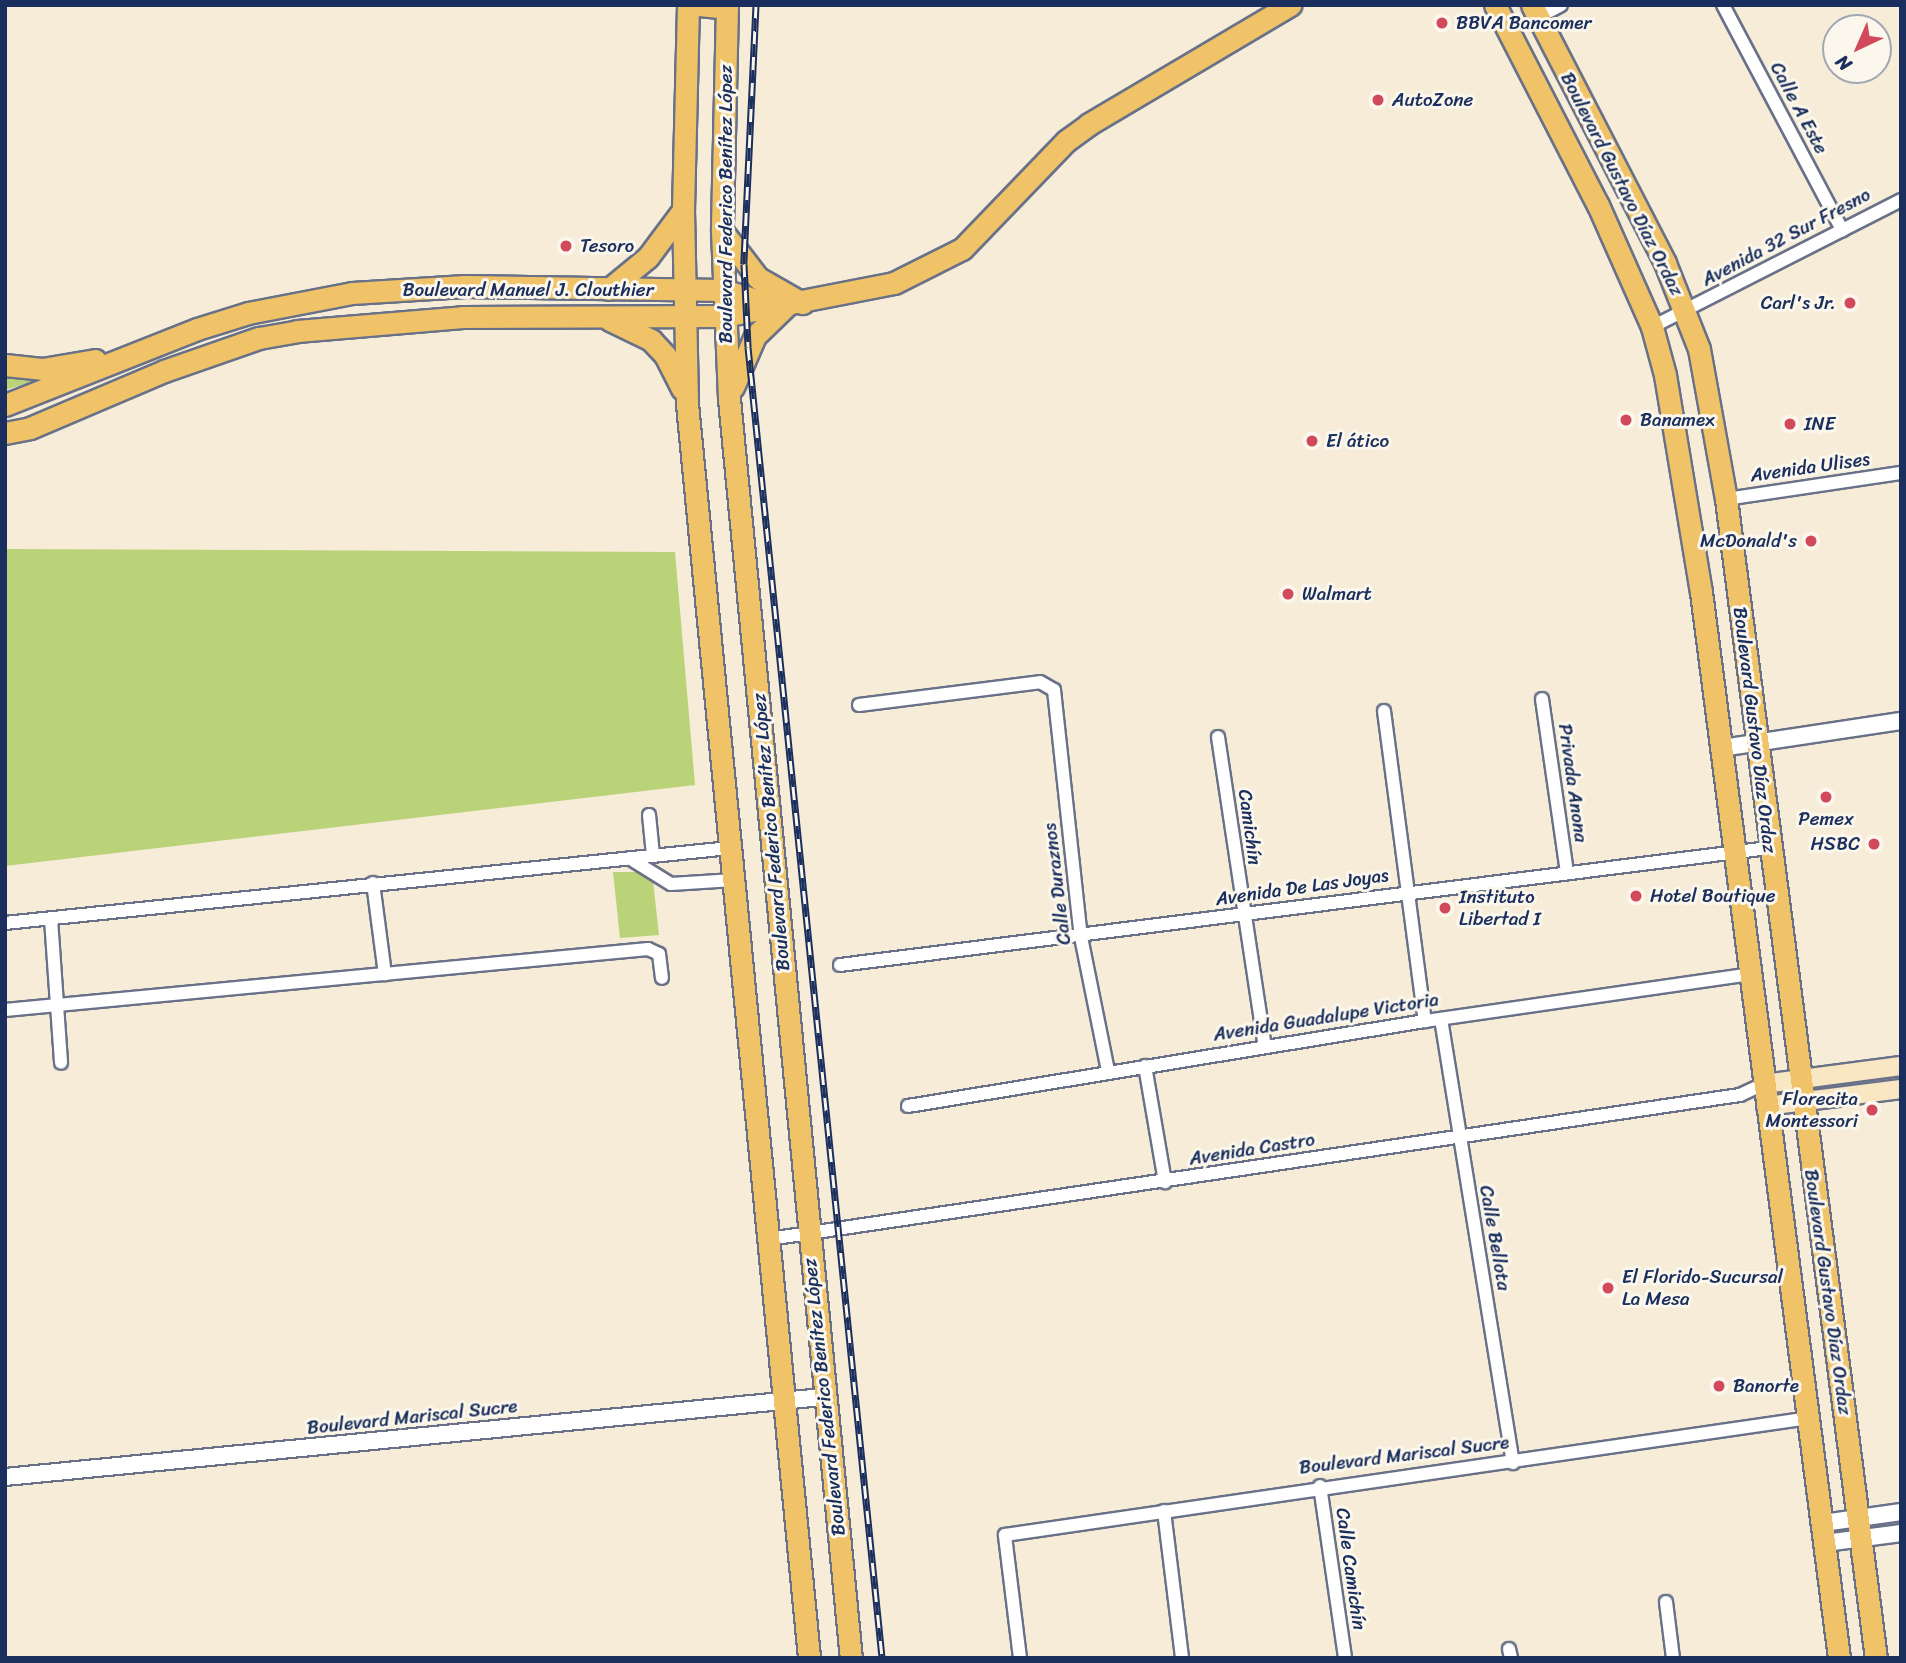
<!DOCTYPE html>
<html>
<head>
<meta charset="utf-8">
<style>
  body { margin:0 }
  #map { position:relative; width:1906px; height:1663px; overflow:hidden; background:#f6ecd7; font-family:Sriracha,sans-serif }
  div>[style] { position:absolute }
  .green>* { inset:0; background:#bad378 }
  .roads { filter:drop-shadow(2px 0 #687188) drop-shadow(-2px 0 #687188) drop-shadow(0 2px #687188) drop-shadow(0 -2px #687188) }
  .minor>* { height:12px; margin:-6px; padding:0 6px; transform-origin:6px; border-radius:6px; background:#fff }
  .tertiary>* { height:16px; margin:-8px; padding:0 8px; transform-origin:8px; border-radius:8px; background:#fff }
  .secondary>* { height:18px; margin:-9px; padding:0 9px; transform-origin:9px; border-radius:9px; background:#f9e7c3 }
  .primary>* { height:21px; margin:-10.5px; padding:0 10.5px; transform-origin:10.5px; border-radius:10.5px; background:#f0c369 }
  .rail>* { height:7px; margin-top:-3.5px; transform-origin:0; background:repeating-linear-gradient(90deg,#fbf7ec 0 13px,#1b2f5e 0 26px); box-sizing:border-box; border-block:2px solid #1b2f5e }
  .dots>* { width:19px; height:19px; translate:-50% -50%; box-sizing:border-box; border:4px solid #fbf7ec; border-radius:50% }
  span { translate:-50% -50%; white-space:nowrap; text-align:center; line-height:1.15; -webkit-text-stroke:6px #fbf7ec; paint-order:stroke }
  .poi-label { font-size:19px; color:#1b2f5e }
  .left { translate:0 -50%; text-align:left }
  .right { translate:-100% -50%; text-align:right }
  .street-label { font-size:19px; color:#1b2f5e }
  .frame { position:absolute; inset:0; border:7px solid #1b2f5e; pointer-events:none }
  .north { position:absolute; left:1822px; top:14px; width:70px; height:70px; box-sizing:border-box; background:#fbf7ec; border:2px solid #a1a7b3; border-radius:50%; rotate:224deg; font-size:19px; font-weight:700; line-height:28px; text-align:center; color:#1b2f5e }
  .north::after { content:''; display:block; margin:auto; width:24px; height:32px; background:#d1495b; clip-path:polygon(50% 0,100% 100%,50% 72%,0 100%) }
</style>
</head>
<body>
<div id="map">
  <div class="green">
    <div style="clip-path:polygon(71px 370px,5px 390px,5px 375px)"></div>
    <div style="clip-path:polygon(5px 549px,675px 552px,695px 785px,5px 866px)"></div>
    <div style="clip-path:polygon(613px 872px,636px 872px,653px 881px,659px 935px,620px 938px)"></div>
  </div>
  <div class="roads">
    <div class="minor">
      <div style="left:1723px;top:5px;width:255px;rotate:62.1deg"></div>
      <div style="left:1537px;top:18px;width:27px;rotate:-28deg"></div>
      <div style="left:1652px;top:327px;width:280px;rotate:-27deg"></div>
      <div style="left:1726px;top:499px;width:177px;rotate:-8.5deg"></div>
      <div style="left:1542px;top:699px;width:176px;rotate:81.8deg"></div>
      <div style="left:859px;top:705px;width:182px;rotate:-7.2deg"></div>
      <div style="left:1040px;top:682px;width:16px;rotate:30deg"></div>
      <div style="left:1054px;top:690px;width:248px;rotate:83.8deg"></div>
      <div style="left:1081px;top:937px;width:137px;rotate:78.6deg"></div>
      <div style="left:1384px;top:711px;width:313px;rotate:82.5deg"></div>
      <div style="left:1218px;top:737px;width:313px;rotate:81.4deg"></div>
      <div style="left:649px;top:815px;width:40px;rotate:84.3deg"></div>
      <div style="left:629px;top:858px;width:49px;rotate:31.8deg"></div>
      <div style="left:671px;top:884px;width:63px;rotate:-3.6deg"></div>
      <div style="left:373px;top:883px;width:92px;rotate:82.5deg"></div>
      <div style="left:51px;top:919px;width:144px;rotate:86deg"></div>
      <div style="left:5px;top:923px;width:729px;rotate:-5.91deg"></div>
      <div style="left:840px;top:965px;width:936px;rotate:-7.18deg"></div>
      <div style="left:5px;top:1010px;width:646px;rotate:-5.42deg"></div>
      <div style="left:648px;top:949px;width:12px;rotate:24deg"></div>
      <div style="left:659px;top:954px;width:24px;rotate:83deg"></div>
      <div style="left:1441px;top:1019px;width:450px;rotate:80.8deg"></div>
      <div style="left:1145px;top:1066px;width:118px;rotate:80.2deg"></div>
      <div style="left:908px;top:1106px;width:524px;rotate:-9.34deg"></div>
      <div style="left:1425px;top:1021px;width:328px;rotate:-8.2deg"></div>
      <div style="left:769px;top:1239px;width:982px;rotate:-8.44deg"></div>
      <div style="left:1740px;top:1095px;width:26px;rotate:-25deg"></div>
      <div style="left:1320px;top:1486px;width:174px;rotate:81.7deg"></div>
      <div style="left:1164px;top:1511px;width:148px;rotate:83deg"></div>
      <div style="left:1666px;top:1602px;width:56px;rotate:82.9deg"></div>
      <div style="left:1509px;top:1649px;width:9px;rotate:77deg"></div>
      <div style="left:1020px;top:1658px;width:124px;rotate:-97deg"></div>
      <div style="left:1005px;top:1535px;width:812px;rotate:-8.28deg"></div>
    </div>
    <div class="tertiary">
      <div style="left:1722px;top:748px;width:181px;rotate:-8.6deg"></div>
      <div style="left:5px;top:1477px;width:822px;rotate:-5.59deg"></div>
      <div style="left:1823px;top:1523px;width:79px;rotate:-8deg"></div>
      <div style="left:1825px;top:1543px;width:77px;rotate:-7.5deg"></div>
    </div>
    <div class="secondary">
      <div style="left:1764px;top:1084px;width:138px;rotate:-7.5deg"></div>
      <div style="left:1766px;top:1106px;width:136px;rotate:-7.2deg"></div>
    </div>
    <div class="primary">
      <div style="left:688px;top:5px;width:205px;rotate:91.4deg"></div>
      <div style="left:683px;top:210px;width:194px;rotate:88.8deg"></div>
      <div style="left:687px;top:404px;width:1260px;rotate:84.44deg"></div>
      <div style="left:699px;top:5px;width:28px;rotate:6deg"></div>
      <div style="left:727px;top:5px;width:226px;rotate:91.3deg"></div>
      <div style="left:722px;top:231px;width:168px;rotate:87.6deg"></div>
      <div style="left:729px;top:399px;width:1265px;rotate:84.47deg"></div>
      <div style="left:1495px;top:5px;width:225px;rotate:62.8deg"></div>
      <div style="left:1598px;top:205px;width:133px;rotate:66.1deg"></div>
      <div style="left:1652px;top:327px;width:50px;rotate:74.8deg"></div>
      <div style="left:1665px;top:375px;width:220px;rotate:80.6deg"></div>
      <div style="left:1701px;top:592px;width:1075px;rotate:82.62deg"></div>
      <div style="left:1532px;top:5px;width:290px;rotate:62.7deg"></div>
      <div style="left:1665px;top:263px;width:92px;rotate:68.4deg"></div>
      <div style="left:1699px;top:349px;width:152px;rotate:79.8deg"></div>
      <div style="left:1726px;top:499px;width:1169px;rotate:82.63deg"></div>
      <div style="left:722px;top:231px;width:59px;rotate:52.5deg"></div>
      <div style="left:758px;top:278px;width:51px;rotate:29.6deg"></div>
      <div style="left:609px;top:289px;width:50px;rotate:-39.4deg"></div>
      <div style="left:648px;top:257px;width:59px;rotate:-53.3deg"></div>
      <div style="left:610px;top:320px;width:46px;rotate:26deg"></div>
      <div style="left:651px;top:340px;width:21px;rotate:47deg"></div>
      <div style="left:665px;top:355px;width:38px;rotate:63deg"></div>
      <div style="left:5px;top:365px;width:37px;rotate:6deg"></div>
      <div style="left:42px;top:369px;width:54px;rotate:-9.6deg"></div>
      <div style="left:733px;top:387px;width:56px;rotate:-66.7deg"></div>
      <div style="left:755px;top:336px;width:45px;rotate:-44.1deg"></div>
      <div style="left:5px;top:405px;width:206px;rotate:-21.6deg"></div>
      <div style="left:197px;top:329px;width:53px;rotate:-17.4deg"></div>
      <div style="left:248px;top:313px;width:106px;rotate:-10.9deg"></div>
      <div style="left:352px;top:293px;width:113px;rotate:-3.5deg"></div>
      <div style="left:465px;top:286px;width:258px;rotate:0.9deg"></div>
      <div style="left:723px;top:290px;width:52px;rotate:16.7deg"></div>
      <div style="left:5px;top:433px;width:25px;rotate:-11deg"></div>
      <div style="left:30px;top:428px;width:146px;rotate:-23deg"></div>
      <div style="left:164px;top:371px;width:101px;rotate:-19.2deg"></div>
      <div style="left:259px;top:338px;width:39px;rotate:-10deg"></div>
      <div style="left:297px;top:331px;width:166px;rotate:-4.8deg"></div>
      <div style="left:462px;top:317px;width:262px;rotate:-0.2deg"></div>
      <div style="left:724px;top:316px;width:173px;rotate:-11deg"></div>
      <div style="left:894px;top:283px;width:76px;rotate:-26.6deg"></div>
      <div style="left:962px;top:249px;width:150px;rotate:-46.1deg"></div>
      <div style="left:1066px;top:141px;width:29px;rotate:-36deg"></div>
      <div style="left:1089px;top:124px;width:234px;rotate:-30.6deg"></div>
    </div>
  </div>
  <div class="rail">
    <div style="left:756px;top:5px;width:259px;rotate:92.7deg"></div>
    <div style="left:744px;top:264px;width:83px;rotate:87.2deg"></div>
    <div style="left:748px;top:347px;width:1318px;rotate:84.16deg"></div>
  </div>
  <div class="dots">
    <div style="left:1442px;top:23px;background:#d1495b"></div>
    <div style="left:1378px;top:100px;background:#d1495b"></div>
    <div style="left:566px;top:246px;background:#d1495b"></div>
    <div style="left:1850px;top:303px;background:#d1495b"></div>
    <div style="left:1626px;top:420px;background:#d1495b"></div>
    <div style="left:1790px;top:424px;background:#d1495b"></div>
    <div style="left:1312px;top:441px;background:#d1495b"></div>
    <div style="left:1811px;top:541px;background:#d1495b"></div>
    <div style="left:1288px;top:594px;background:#d1495b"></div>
    <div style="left:1826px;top:797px;background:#d1495b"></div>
    <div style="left:1874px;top:844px;background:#d1495b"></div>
    <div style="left:1636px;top:896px;background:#d1495b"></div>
    <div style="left:1445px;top:908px;background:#d1495b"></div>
    <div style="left:1872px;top:1110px;background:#d1495b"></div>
    <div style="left:1608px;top:1288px;background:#d1495b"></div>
    <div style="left:1719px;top:1386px;background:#d1495b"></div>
  </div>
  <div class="poi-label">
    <span class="left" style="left:1456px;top:23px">BBVA Bancomer</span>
    <span class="left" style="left:1392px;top:100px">AutoZone</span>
    <span class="left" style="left:580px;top:246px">Tesoro</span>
    <span class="right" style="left:1836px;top:303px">Carl's Jr.</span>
    <span class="left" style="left:1640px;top:420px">Banamex</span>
    <span class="left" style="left:1804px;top:424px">INE</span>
    <span class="left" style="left:1326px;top:441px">El ático</span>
    <span class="right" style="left:1797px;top:541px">McDonald's</span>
    <span class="left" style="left:1302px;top:594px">Walmart</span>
    <span style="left:1826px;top:819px">Pemex</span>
    <span class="right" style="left:1860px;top:844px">HSBC</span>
    <span class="left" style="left:1650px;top:896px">Hotel Boutique</span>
    <span class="left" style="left:1459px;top:908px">Instituto<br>Libertad I</span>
    <span class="right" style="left:1858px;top:1110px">Florecita<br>Montessori</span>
    <span class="left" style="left:1622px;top:1288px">El Florido-Sucursal<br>La Mesa</span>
    <span class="left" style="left:1733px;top:1386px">Banorte</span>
  </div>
  <div class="street-label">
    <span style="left:1799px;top:108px;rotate:62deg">Calle A Este</span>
    <span style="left:1622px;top:184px;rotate:63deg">Boulevard Gustavo Díaz Ordaz</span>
    <span style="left:726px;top:204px;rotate:-90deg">Boulevard Federico Benítez López</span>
    <span style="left:1786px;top:237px;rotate:-28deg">Avenida 32 Sur Fresno</span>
    <span style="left:528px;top:290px">Boulevard Manuel J. Clouthier</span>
    <span style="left:1810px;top:467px;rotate:-8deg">Avenida Ulises</span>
    <span style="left:1755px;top:730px;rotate:83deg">Boulevard Gustavo Díaz Ordaz</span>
    <span style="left:1573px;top:783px;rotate:82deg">Privada Anona</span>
    <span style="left:1250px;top:827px;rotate:82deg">Camichín</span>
    <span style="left:771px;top:832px;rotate:-95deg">Boulevard Federico Benítez López</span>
    <span style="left:1057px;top:884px;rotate:-97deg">Calle Duraznos</span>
    <span style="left:1302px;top:887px;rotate:-8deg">Avenida De Las Joyas</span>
    <span style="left:1326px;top:1017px;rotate:-9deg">Avenida Guadalupe Victoria</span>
    <span style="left:1252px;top:1149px;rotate:-9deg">Avenida Castro</span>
    <span style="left:1495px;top:1238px;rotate:80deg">Calle Bellota</span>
    <span style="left:1828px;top:1292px;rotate:82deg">Boulevard Gustavo Díaz Ordaz</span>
    <span style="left:824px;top:1397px;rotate:-96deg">Boulevard Federico Benítez López</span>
    <span style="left:412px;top:1417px;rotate:-6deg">Boulevard Mariscal Sucre</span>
    <span style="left:1404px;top:1455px;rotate:-7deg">Boulevard Mariscal Sucre</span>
    <span style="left:1351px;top:1569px;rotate:82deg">Calle Camichín</span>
  </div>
  <div class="frame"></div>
  <div class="north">N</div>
</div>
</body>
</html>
